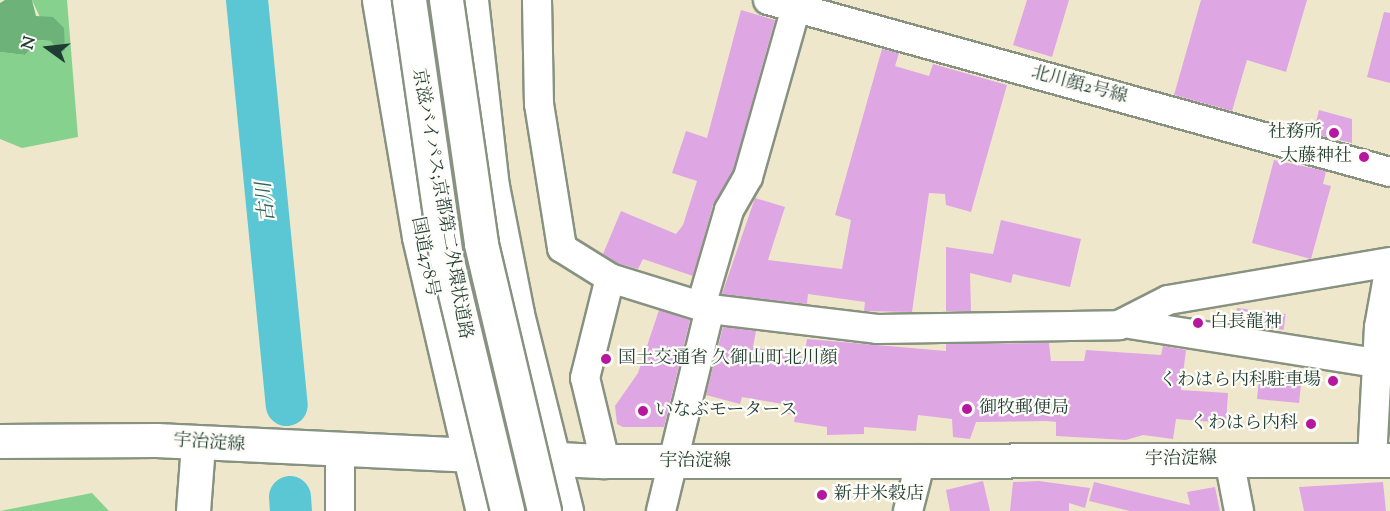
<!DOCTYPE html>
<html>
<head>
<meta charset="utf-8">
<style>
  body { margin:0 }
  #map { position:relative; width:1390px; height:511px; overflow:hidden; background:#efe7cb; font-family:"Sorts Mill Goudy","Noto Serif JP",serif }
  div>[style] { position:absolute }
  .green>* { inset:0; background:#87d18e }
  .forest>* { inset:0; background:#6db379 }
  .river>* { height:42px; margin:-21px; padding:0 21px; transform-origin:21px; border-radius:21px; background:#5bc7d4 }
  .building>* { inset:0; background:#dea7e4; transform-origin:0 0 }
  .roads { filter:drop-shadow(2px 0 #879280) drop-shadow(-2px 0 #879280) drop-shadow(0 2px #879280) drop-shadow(0 -2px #879280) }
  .minor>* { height:28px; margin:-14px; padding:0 14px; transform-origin:14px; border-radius:14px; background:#fff }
  .major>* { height:33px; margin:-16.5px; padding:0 16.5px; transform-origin:16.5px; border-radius:16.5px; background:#fff }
  .highway>* { height:33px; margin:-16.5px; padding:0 16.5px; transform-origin:16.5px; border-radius:16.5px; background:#fff }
  .bridges { filter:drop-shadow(2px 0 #879280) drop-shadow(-2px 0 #879280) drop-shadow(0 2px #879280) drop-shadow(0 -2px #879280) }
  .highway-bridge>* { height:33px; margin:-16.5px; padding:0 16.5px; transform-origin:16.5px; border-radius:16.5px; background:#fff }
  .dots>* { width:16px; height:16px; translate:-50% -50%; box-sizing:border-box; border:3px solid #fdfcf7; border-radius:50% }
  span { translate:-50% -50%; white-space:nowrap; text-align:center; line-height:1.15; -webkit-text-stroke:4.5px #fdfcf7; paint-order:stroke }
  .street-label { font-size:18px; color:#1f3d34 }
  .poi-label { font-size:18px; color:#1f3d34 }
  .right { translate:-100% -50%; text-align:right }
  .left { translate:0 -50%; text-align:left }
  .water-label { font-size:20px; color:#2e605c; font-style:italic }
  .north { position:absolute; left:18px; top:18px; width:60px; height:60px; -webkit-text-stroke:4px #fdfcf7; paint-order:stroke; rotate:285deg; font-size:16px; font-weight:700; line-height:24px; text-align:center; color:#1f3d34 }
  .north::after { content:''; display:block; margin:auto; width:21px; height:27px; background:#1f3d34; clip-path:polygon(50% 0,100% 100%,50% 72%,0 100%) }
</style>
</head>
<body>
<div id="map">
  <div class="green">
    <div style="clip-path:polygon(32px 0,67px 0,78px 137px,22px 148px,0 139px,0 52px,25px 55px,37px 40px,51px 41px)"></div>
    <div style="clip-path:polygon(92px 493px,109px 511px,0 511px)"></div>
  </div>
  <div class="forest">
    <div style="clip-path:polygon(5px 0,32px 0,36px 16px,53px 17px,64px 28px,65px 50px,60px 54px,51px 41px,38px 40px,25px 55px,0 52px,0 3px)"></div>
  </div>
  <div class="river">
    <div style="left:247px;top:0;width:407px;rotate:84.4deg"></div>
    <div style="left:290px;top:497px;width:14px;rotate:86deg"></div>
  </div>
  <div class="building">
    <div style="clip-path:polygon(1027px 0,1069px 0,1052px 57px,1013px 45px)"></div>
    <div style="clip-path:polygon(1201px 0,1307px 0,1286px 72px,1247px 60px,1232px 111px,1174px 95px)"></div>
    <div style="clip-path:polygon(741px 10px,775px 20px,733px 171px,713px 205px,693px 276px,643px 259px,638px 269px,617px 263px,603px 254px,621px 211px,676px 234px,683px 225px,697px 181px,672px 173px,686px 131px,707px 138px)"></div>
    <div style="clip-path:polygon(1384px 12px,1390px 13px,1390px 83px,1367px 77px)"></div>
    <div style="clip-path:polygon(882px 49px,899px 53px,895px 66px,929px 76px,933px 64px,1007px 85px,971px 212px,946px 205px,945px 194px,929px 193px,912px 312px,864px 311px,865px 302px,808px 294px,807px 304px,722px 294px,755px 198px,785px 207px,768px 260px,842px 269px,851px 220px,835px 215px)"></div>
    <div style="clip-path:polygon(1319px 110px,1352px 119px,1352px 143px,1313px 134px)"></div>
    <div style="clip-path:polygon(1274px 160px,1326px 171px,1323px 184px,1331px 186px,1311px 259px,1252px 243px)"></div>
    <div style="clip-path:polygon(1001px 220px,1081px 239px,1070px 287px,1013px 274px,1011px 283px,970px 273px,971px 311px,946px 311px,946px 247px,993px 254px)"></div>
    <div style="left:1237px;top:308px;width:49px;height:16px;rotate:7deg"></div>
    <div style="clip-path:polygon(659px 310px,690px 320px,664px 427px,623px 427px,617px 424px,615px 406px,638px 373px)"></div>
    <div style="clip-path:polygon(723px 327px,756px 331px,753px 347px,804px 357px,807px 339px,946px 351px,946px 344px,1049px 343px,1051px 361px,1084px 361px,1086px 350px,1161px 355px,1163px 346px,1186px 350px,1181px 390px,1228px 393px,1226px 423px,1176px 419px,1173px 439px,1143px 435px,1126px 440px,1056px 436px,1056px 422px,1047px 421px,976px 422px,970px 439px,953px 437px,952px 419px,918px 415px,916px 431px,864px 427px,864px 434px,827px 435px,827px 427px,794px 422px,795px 415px,787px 414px,789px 405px,742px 397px,740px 404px,706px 395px)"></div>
    <div style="clip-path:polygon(1260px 370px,1291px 372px,1290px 384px,1301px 385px,1299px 403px,1257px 399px)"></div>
    <div style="clip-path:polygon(983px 481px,990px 511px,950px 511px,946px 490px)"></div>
    <div style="clip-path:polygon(1039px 481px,1090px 488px,1085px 508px,1069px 503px,1069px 511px,1010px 511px,1013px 482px)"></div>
    <div style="clip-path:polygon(1094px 482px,1190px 505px,1187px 492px,1215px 487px,1220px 511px,1130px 511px,1089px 501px)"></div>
    <div style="clip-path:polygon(1383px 482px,1386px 511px,1304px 511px,1299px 487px)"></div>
  </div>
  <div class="roads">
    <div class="minor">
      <div style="left:537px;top:0;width:104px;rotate:88.9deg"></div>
      <div style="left:539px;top:104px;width:146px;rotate:80.9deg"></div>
      <div style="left:562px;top:248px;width:57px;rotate:32deg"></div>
      <div style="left:610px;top:278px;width:105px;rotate:17.2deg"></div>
      <div style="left:710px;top:309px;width:168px;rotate:6.8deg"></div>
      <div style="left:877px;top:329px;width:242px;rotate:-0.9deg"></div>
      <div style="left:1119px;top:325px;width:55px;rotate:-27deg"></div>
      <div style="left:1168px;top:300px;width:225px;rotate:-9.7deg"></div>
      <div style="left:768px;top:0;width:645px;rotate:15.46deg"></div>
      <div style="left:701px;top:306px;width:100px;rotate:-73.7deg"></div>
      <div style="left:729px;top:210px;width:38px;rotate:-60deg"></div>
      <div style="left:748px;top:177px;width:184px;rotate:-74.2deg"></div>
      <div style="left:1123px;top:323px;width:256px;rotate:9deg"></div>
      <div style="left:340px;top:449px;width:62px;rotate:90deg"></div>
      <div style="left:1229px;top:459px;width:53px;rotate:79.1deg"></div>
      <div style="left:1372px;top:460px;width:133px;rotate:-87deg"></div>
      <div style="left:1379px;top:327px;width:62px;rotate:-79.8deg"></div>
      <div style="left:605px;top:461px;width:85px;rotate:-103.5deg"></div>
      <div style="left:585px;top:378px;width:103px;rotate:-76deg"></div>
      <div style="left:661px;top:511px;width:208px;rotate:-76.4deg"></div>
      <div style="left:908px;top:511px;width:53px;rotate:-75.7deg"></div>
    </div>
    <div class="major">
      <div style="left:0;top:441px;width:156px;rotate:-0.4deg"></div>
      <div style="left:156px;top:440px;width:449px;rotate:2.7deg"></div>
      <div style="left:605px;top:461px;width:785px;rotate:-0.07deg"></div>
      <div style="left:193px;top:511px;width:67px;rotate:-85.7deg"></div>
    </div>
    <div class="highway">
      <div style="left:379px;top:0;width:240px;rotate:80.4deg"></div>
      <div style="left:419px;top:237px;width:281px;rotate:76.9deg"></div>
      <div style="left:471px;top:0;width:187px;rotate:83.6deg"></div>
      <div style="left:492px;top:186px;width:130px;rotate:78.9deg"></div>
      <div style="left:517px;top:314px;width:203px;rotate:76deg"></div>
    </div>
  </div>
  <div class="bridges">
    <div class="highway-bridge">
      <div style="left:409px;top:0;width:259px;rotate:81.8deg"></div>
      <div style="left:446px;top:256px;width:262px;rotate:76.5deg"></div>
      <div style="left:446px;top:0;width:246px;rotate:81.8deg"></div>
      <div style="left:481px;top:244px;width:274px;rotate:76.7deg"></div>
    </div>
  </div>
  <div class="dots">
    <div style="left:1334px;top:133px;background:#b5179e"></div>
    <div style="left:1364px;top:157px;background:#b5179e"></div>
    <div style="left:1198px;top:323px;background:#b5179e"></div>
    <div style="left:606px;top:359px;background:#b5179e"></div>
    <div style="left:1333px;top:381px;background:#b5179e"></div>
    <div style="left:967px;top:409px;background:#b5179e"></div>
    <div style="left:643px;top:411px;background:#b5179e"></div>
    <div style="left:1311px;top:424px;background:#b5179e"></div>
    <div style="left:822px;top:495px;background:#b5179e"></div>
  </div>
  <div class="street-label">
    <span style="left:1079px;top:86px;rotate:15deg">北川顔2号線</span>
    <span style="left:441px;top:204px;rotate:80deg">京滋バイパス;京都第二外環状道路</span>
    <span style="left:424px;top:257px;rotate:79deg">国道478号</span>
    <span style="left:209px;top:444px;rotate:4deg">宇治淀線</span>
    <span style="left:1181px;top:460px;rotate:-1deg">宇治淀線</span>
    <span style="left:695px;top:462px">宇治淀線</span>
  </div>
  <div class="poi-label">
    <span class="right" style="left:1322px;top:133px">社務所</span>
    <span class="right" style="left:1352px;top:157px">大藤神社</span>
    <span class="left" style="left:1210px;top:323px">白長龍神</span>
    <span class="left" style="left:618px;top:359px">国土交通省 久御山町北川顔</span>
    <span class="right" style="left:1321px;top:381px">くわはら内科駐車場</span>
    <span class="left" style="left:979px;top:409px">御牧郵便局</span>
    <span class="left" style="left:655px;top:411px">いなぶモータース</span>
    <span class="right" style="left:1298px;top:424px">くわはら内科</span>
    <span class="left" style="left:834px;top:495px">新井米穀店</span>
  </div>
  <div class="water-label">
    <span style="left:267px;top:202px;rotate:-96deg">古川</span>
  </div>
  <div class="north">N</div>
</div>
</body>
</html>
